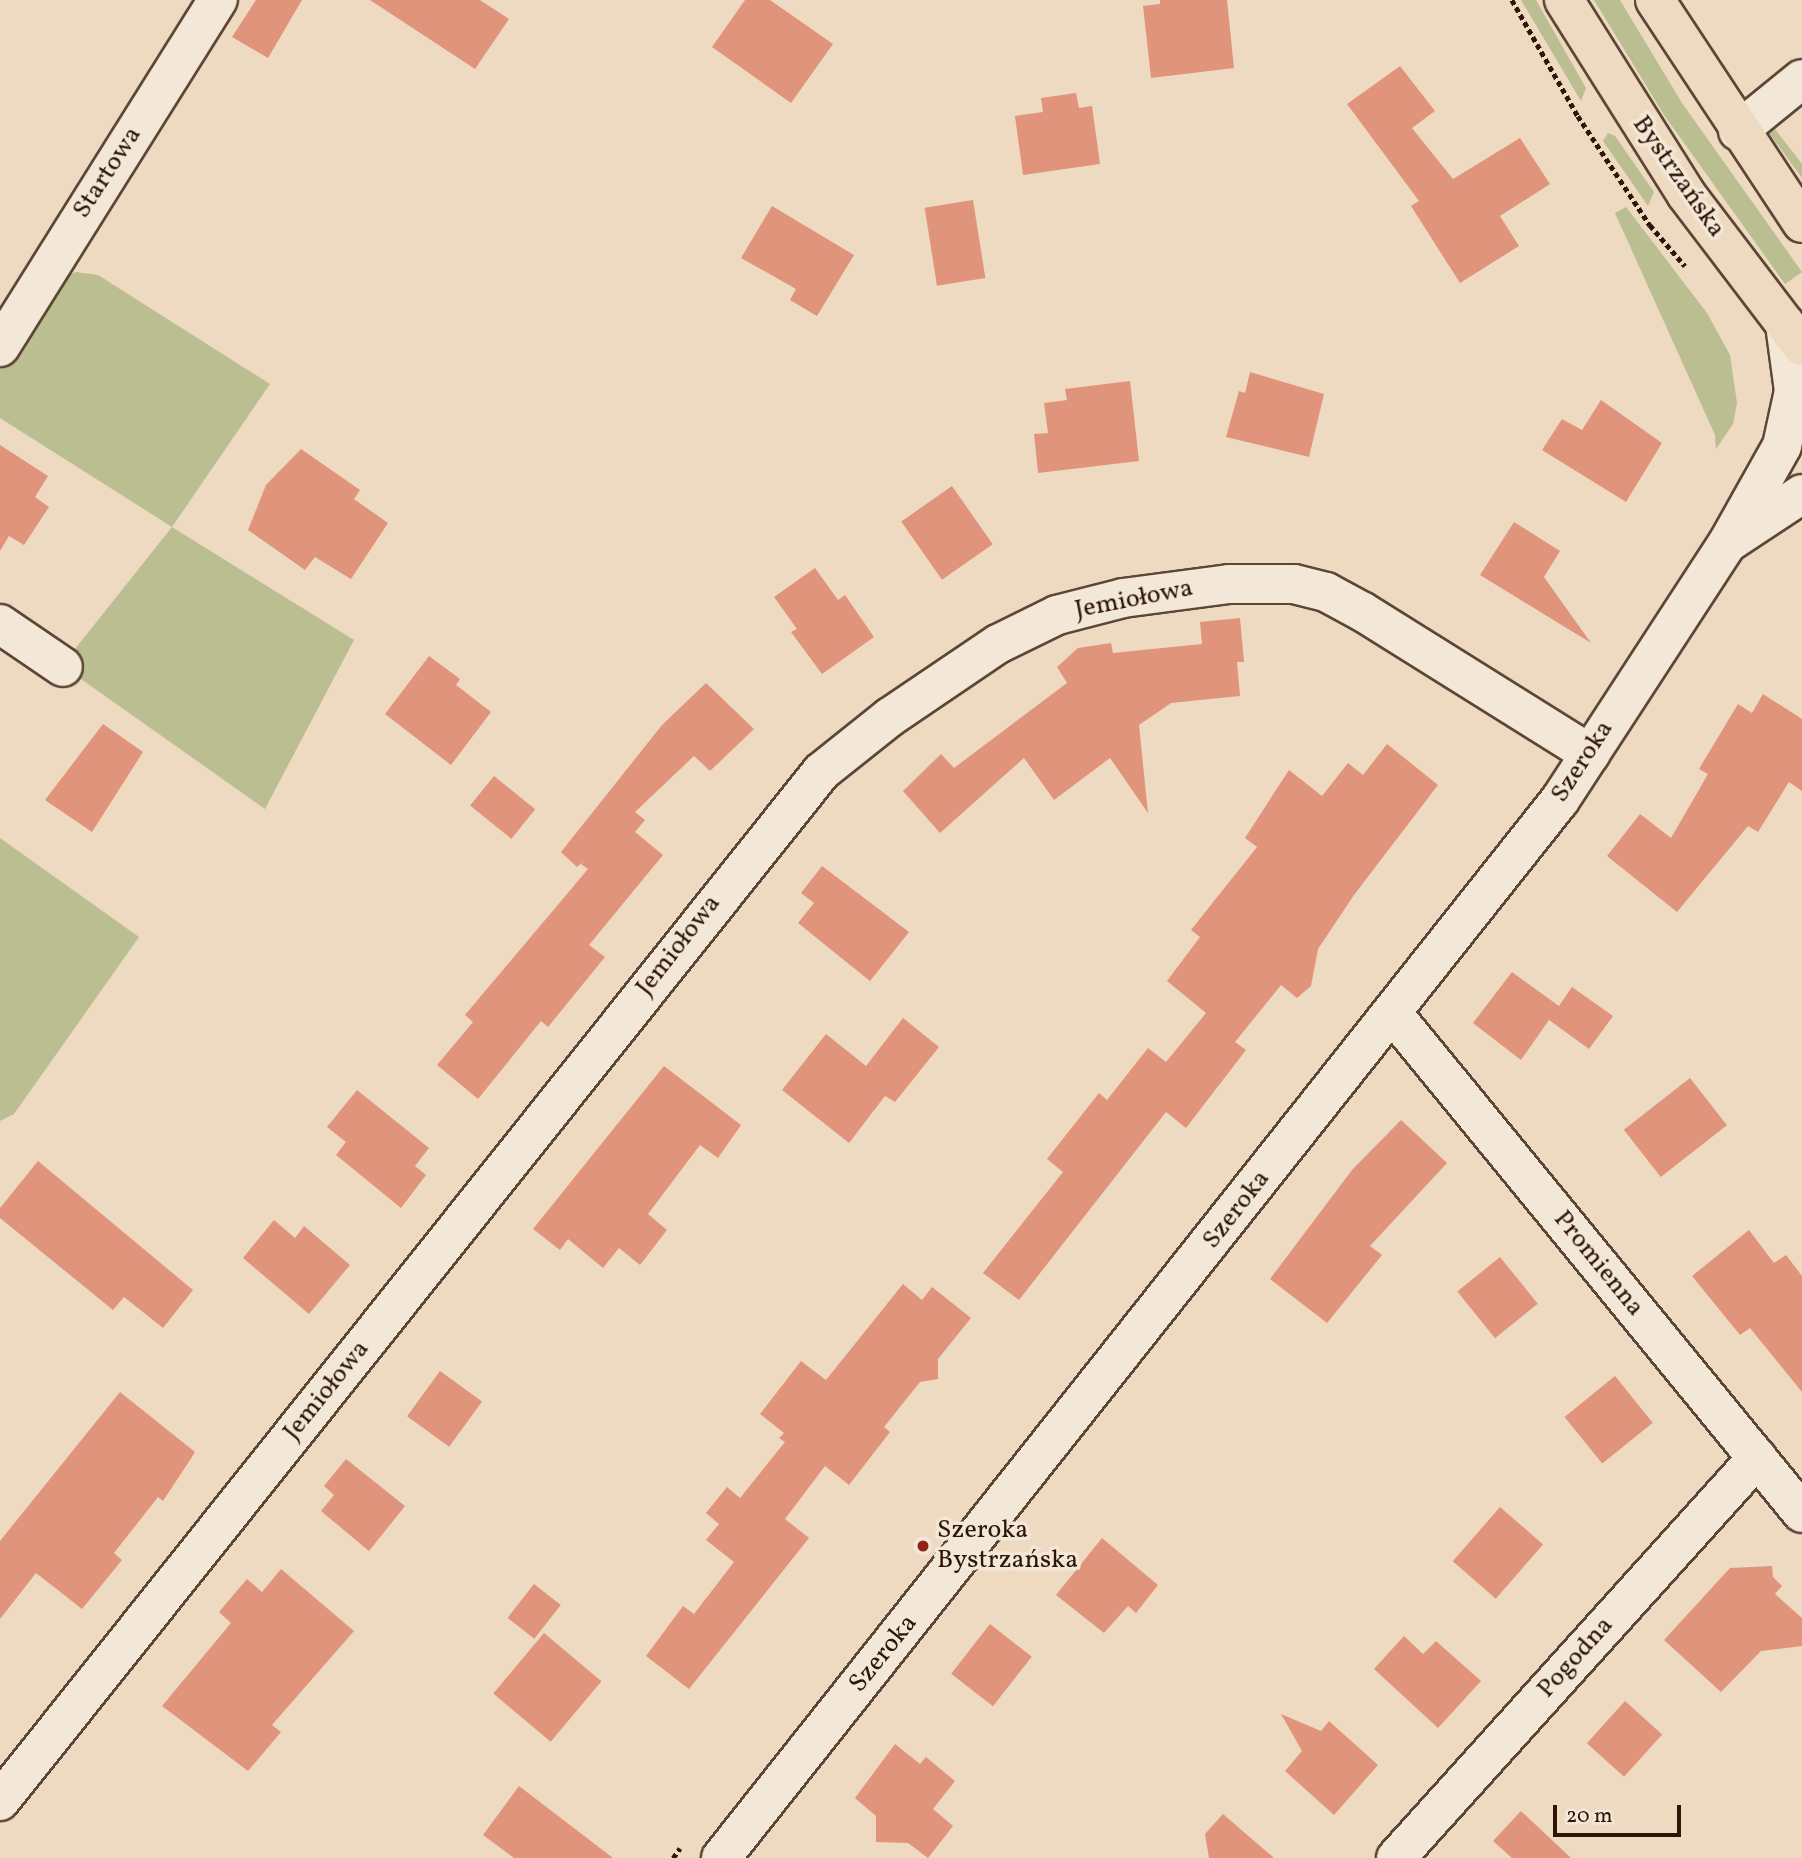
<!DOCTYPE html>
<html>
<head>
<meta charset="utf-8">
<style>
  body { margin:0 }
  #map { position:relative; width:1802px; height:1858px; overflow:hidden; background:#eddac1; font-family:Vollkorn,serif }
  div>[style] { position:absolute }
  .green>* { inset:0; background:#bbbe91 }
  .building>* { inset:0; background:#e1947c; transform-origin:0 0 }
  .path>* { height:4.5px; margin-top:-2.25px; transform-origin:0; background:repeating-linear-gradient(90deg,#2d1507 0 5px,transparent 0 8.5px) }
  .roads { filter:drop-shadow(2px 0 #5d4636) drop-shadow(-2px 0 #5d4636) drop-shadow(0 2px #5d4636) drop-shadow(0 -2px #5d4636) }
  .minor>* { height:38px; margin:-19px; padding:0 19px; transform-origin:19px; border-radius:19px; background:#f3e7d7 }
  .major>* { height:38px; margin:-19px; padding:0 19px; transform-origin:19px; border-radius:19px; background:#eddac1 }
  .dots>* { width:19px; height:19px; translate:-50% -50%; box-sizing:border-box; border:4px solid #f3e7d7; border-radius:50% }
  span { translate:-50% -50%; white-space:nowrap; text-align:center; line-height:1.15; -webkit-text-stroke:7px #f3e7d7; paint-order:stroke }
  .street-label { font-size:26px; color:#2d1507 }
  .poi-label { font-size:26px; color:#2d1507 }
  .left { translate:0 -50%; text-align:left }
  .scale { position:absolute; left:1553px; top:1805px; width:128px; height:32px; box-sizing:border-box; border:4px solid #2d1507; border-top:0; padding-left:9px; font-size:21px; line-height:24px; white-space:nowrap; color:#2d1507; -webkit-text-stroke:5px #f3e7d7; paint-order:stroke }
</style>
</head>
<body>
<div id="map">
  <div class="green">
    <div style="clip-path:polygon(1521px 0,1536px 0,1586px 88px,1581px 101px)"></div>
    <div style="clip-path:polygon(1594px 0,1620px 0,1682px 103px,1802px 272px,1785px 284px,1664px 115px)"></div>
    <div style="clip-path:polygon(1775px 129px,1802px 164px,1802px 178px,1769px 133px)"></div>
    <div style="clip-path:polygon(1608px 133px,1615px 136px,1654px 192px,1648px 206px,1603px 141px)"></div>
    <div style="clip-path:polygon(1626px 207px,1707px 313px,1730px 355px,1737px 403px,1733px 424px,1716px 449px,1715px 435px,1615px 213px)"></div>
    <div style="clip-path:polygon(76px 272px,98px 275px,270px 384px,172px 527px,354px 640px,265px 809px,81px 679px,67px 659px,172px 527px,0 418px,0 365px,57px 278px)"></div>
    <div style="clip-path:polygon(0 838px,139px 937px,14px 1114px,0 1121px)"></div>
  </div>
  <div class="building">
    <div style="clip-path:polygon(256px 0,302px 0,268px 58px,232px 37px)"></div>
    <div style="clip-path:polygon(370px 0,480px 0,509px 19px,475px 69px)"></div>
    <div style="clip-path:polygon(745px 0,770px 0,833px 44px,791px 103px,712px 47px)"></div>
    <div style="clip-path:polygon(1160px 0,1227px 0,1234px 68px,1151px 78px,1143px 6px,1160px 4px)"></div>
    <div style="clip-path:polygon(1400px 66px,1435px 111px,1412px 128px,1453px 179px,1520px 138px,1550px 184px,1500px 216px,1519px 246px,1460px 283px,1411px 206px,1419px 201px,1347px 104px)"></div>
    <div style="clip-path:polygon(1076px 93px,1079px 108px,1092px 106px,1100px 164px,1023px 175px,1015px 116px,1043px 112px,1041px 98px)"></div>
    <div style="left:973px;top:200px;width:79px;height:49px;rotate:81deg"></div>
    <div style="clip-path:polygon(772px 206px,854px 255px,817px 316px,790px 300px,796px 289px,741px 258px)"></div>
    <div style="clip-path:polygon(1250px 372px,1324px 394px,1309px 457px,1226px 437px,1239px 391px,1245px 393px)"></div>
    <div style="clip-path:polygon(1130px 381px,1139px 461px,1038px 473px,1034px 434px,1048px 433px,1044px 403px,1067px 400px,1065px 389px)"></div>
    <div style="clip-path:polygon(1601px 400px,1662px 443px,1626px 502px,1542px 450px,1562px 419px,1582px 430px)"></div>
    <div style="clip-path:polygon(0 445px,48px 476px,35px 497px,49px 507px,24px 545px,9px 536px,0 551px)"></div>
    <div style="clip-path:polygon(301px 449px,360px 490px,354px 499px,388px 523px,351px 579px,315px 557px,305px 570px,248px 530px,266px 485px)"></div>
    <div style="left:952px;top:486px;width:71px;height:62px;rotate:55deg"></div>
    <div style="clip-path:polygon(1514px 522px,1560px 551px,1544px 577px,1591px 643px,1480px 575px)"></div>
    <div style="clip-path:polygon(815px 568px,838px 600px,845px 595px,874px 637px,822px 674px,791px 632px,797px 629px,774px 597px)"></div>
    <div style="clip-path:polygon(1240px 618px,1244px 662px,1237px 662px,1240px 696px,1171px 703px,1139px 725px,1148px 813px,1110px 758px,1054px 800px,1024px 758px,940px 833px,903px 791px,941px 754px,954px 768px,1067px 683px,1057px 667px,1078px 648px,1111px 643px,1113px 653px,1202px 644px,1200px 622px)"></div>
    <div style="clip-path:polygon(429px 656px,460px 679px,456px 685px,491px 712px,451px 765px,385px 714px)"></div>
    <div style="clip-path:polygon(706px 683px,754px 729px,710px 771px,694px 756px,635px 812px,645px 820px,635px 832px,663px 855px,589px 945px,605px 957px,548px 1027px,541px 1021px,478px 1099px,437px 1065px,473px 1022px,465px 1015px,588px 869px,581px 864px,585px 860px,577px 867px,561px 852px,662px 725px)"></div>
    <div style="clip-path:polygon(1763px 694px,1802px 719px,1802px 791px,1789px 782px,1758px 832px,1748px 826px,1677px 912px,1607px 856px,1640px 814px,1671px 838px,1708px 774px,1699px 769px,1738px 704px,1752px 713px)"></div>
    <div style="clip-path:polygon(103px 724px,143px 752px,92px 832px,45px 800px)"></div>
    <div style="clip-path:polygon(1387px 744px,1438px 785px,1354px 895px,1318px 949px,1311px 986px,1297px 998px,1281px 985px,1235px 1042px,1246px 1050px,1186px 1128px,1166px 1112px,1019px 1300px,983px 1273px,1063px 1172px,1047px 1159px,1099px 1093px,1107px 1100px,1148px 1048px,1166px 1062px,1206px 1013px,1167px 981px,1200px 937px,1191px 930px,1257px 847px,1245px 838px,1289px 770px,1322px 796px,1348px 763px,1363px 775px)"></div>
    <div style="left:494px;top:776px;width:53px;height:38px;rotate:39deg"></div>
    <div style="clip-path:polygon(822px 866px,909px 932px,870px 981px,798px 923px,814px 903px,801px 893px)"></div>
    <div style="clip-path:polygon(1512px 972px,1559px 1006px,1572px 987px,1613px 1016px,1589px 1049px,1549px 1020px,1521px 1060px,1473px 1023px)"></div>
    <div style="clip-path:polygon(903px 1018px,939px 1047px,895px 1102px,885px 1096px,849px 1143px,782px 1090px,826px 1034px,866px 1066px)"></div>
    <div style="clip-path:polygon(664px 1066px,741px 1125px,718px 1158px,700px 1145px,648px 1214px,667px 1230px,640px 1265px,619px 1248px,603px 1268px,568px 1239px,560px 1250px,533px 1229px)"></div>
    <div style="left:1690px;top:1078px;width:60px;height:84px;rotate:52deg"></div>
    <div style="clip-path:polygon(357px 1090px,429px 1148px,415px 1166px,426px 1175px,401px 1208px,336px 1155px,346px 1142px,327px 1127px)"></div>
    <div style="clip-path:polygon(1401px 1120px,1447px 1163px,1370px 1246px,1382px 1255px,1327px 1323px,1270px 1279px,1352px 1170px)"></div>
    <div style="clip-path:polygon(38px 1161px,193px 1290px,163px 1328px,124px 1297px,113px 1310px,0 1218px,0 1208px)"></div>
    <div style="clip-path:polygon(274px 1220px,295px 1238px,304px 1226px,350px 1265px,309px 1314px,243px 1258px)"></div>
    <div style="clip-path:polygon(1749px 1230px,1774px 1263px,1786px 1255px,1802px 1276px,1802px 1392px,1750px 1328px,1740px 1335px,1692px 1276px)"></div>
    <div style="left:1500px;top:1257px;width:60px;height:55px;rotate:51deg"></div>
    <div style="clip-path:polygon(903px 1284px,922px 1300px,932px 1287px,971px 1318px,938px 1359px,938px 1379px,920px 1382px,884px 1427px,890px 1432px,849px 1485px,825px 1466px,785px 1519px,809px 1538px,689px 1689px,646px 1656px,683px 1606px,694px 1614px,734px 1562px,706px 1540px,719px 1524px,706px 1513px,727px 1487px,740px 1498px,785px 1442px,779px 1438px,784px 1433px,760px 1414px,801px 1361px,826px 1380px)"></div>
    <div style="left:440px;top:1371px;width:52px;height:56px;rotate:36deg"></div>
    <div style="left:1615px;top:1376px;width:60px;height:65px;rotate:51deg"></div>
    <div style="clip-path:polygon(120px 1392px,195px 1452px,190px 1460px,163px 1501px,158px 1497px,114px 1553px,122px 1560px,82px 1609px,36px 1573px,0 1619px,0 1541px)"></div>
    <div style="clip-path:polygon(346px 1459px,405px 1506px,369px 1551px,321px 1511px,334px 1495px,324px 1486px)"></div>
    <div style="left:1500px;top:1507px;width:57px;height:72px;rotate:41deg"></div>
    <div style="clip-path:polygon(1102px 1538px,1158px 1585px,1136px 1613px,1128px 1606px,1104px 1633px,1056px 1595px)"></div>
    <div style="clip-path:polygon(1772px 1566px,1773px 1577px,1782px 1586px,1775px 1594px,1802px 1618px,1802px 1646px,1761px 1651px,1721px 1692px,1664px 1640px,1730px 1568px)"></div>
    <div style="clip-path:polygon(281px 1569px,354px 1631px,272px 1725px,281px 1732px,248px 1771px,162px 1706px,231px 1623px,219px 1612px,247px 1579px,262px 1592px)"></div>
    <div style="left:534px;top:1584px;width:34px;height:43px;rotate:38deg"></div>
    <div style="left:990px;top:1624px;width:53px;height:63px;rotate:38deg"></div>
    <div style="left:544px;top:1633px;width:75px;height:79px;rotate:40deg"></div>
    <div style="clip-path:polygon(1404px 1636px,1423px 1654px,1436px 1641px,1481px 1681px,1438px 1728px,1374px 1669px)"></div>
    <div style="left:1625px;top:1701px;width:50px;height:57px;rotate:42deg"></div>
    <div style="clip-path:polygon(1281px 1714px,1321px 1731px,1329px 1721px,1378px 1765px,1334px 1815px,1285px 1771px,1302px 1751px)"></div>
    <div style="clip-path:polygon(895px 1744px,920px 1764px,926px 1757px,955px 1781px,933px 1809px,953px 1826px,928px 1858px,908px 1843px,876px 1842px,876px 1816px,855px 1798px)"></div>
    <div style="clip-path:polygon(519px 1786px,613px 1858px,514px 1858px,483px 1835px)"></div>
    <div style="clip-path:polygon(1521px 1811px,1571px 1858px,1512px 1858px,1493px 1841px)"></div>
    <div style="clip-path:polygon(1223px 1814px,1274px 1858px,1209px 1858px,1205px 1834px)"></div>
  </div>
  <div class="path">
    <div style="left:1512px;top:0;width:133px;rotate:60.4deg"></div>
    <div style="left:1578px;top:116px;width:131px;rotate:56.6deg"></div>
    <div style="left:1650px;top:225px;width:54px;rotate:49.5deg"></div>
    <div style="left:673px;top:1858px;width:12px;rotate:-55deg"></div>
  </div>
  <div class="roads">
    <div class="minor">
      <div style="left:1738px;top:131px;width:82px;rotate:-39.1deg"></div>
      <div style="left:0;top:347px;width:410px;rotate:-57.9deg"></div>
      <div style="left:1731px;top:541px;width:85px;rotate:-33.5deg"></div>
      <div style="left:0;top:624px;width:76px;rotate:34.3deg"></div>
      <div style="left:1393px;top:1014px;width:645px;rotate:50.66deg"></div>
      <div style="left:0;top:1801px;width:1316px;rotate:-51.41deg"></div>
      <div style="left:821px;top:772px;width:88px;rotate:-38.6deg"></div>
      <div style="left:890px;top:717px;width:130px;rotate:-34.1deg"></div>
      <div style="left:998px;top:644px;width:66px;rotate:-26.2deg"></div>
      <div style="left:1057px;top:615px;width:68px;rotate:-14.4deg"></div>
      <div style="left:1123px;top:598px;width:107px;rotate:-7.5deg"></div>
      <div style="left:1229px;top:584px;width:65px"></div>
      <div style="left:1294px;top:584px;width:33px;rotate:14deg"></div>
      <div style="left:1326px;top:592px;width:42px;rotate:28.4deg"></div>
      <div style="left:1363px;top:612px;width:268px;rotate:32deg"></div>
      <div style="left:721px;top:1858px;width:1350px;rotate:-51.59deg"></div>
      <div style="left:1560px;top:800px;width:306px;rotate:-56.9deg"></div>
      <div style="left:1727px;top:544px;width:112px;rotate:-60.7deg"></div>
      <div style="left:1782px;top:446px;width:56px;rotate:-77.7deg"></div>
      <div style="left:1794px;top:391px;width:68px;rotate:-97.7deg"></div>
      <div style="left:1396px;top:1858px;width:539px;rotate:-47.93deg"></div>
    </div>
    <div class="major">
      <div style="left:1564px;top:0;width:229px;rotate:57.8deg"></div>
      <div style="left:1686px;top:194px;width:191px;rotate:52.7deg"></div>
      <div style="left:1655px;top:0;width:267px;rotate:56.6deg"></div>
    </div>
  </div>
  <div class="dots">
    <div style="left:923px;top:1546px;background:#8f2418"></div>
  </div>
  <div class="street-label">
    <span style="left:108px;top:173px;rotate:-57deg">Startowa</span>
    <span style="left:1678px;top:177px;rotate:55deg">Bystrzańska</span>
    <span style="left:1134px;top:600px;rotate:-11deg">Jemiołowa</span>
    <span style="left:1583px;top:762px;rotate:-57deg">Szeroka</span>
    <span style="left:679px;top:946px;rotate:-52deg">Jemiołowa</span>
    <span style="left:1237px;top:1210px;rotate:-52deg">Szeroka</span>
    <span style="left:1598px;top:1264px;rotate:51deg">Promienna</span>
    <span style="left:327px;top:1391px;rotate:-51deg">Jemiołowa</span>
    <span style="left:884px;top:1654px;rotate:-51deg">Szeroka</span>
    <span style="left:1576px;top:1658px;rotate:-48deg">Pogodna</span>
  </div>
  <div class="poi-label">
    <span class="left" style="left:937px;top:1546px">Szeroka<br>Bystrzańska</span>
  </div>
  <div class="scale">20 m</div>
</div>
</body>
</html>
